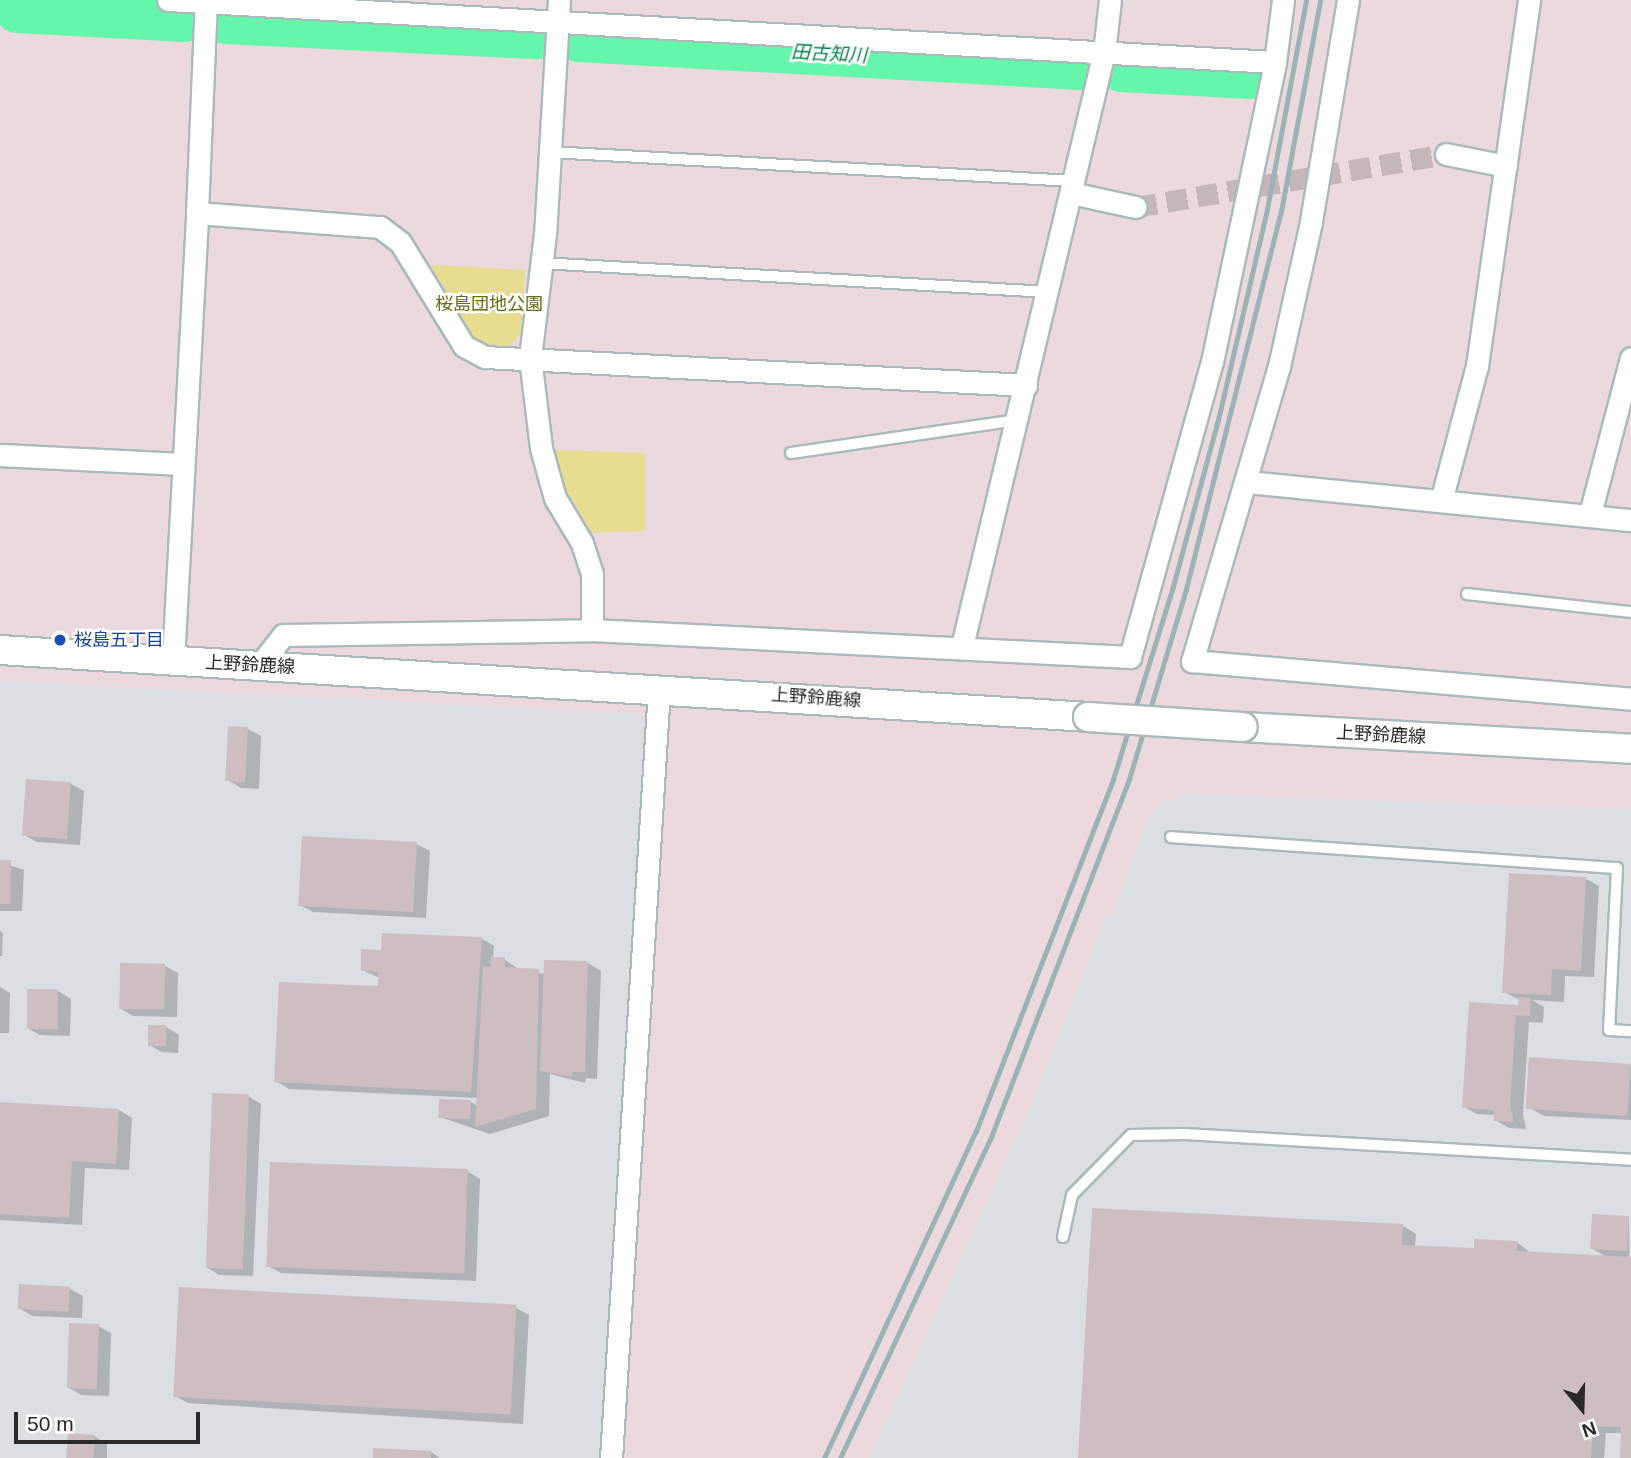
<!DOCTYPE html>
<html>
<head>
<meta charset="utf-8">
<style>
  body { margin:0 }
  #map { position:relative; width:1631px; height:1458px; overflow:hidden; background:#ecd9dd; font-family:Arial,"Noto Sans JP",sans-serif }
  div>[style] { position:absolute }
  .industrial>* { inset:0; background:#dbdfe4 }
  .green>* { inset:0; background:#e7dd91 }
  .shadow>* { inset:0; background:#0003 }
  .river>* { height:44px; margin:-22px; padding:0 22px; transform-origin:22px; border-radius:22px; background:#64f7ab }
  .building>* { inset:0; background:#cebec1; transform-origin:0 0 }
  .street-tunnel>* { height:21px; margin-top:-10.5px; transform-origin:0; background:repeating-linear-gradient(90deg,#c5b6b9 0 21px,transparent 0 31px) }
  .roads { filter:drop-shadow(2px 0 #aababa) drop-shadow(-2px 0 #aababa) drop-shadow(0 2px #aababa) drop-shadow(0 -2px #aababa) }
  .lane>* { height:10px; margin:-5px; padding:0 5px; transform-origin:5px; border-radius:5px; background:#fff }
  .street>* { height:21px; margin:-10.5px; padding:0 10.5px; transform-origin:10.5px; border-radius:10.5px; background:#fff }
  .secondary>* { height:28px; margin:-14px; padding:0 14px; transform-origin:14px; border-radius:14px; background:#fff }
  .rail>* { height:5px; margin:-2.5px; padding:0 2.5px; transform-origin:2.5px; border-radius:2.5px; background:#9cb3b5 }
  .bridges { filter:drop-shadow(2px 0 #aababa) drop-shadow(-2px 0 #aababa) drop-shadow(0 2px #aababa) drop-shadow(0 -2px #aababa) }
  .secondary-bridge>* { height:28px; margin:-14px; padding:0 14px; transform-origin:14px; border-radius:14px; background:#fff }
  .dots>* { width:19px; height:19px; translate:-50% -50%; box-sizing:border-box; border:4px solid #fff; border-radius:50% }
  span { translate:-50% -50%; white-space:nowrap; text-align:center; line-height:1.15; -webkit-text-stroke:5px #fff; paint-order:stroke }
  .park-label { font-size:18px; color:#696a14 }
  .transit-label { font-size:18px; color:#164399 }
  .left { translate:0 -50%; text-align:left }
  .street-label { font-size:18px; color:#292929 }
  .water-label { font-size:19px; color:#07854d; font-style:italic }
  .north { position:absolute; left:1547px; top:1374px; width:70px; height:70px; -webkit-text-stroke:5px #fff; paint-order:stroke; rotate:161deg; font-size:19px; font-weight:700; line-height:28px; text-align:center; color:#292929 }
  .north::after { content:''; display:block; margin:auto; width:24px; height:32px; background:#292929; clip-path:polygon(50% 0,100% 100%,50% 72%,0 100%) }
  .scale { position:absolute; left:14px; top:1412px; width:186px; height:32px; box-sizing:border-box; border:4px solid #292929; border-top:0; padding-left:9px; font-size:21px; line-height:24px; white-space:nowrap; color:#292929; -webkit-text-stroke:5px #fff; paint-order:stroke }
</style>
</head>
<body>
<div id="map">
  <div class="industrial">
    <div style="clip-path:polygon(0 681px,637px 714px,643px 719px,646px 742px,600px 1458px,0 1458px)"></div>
    <div style="clip-path:polygon(1178px 794px,1631px 809px,1631px 1458px,870px 1458px,1037px 1093px,1107px 914px,1113px 915px,1148px 817px,1165px 800px,1177px 801px)"></div>
  </div>
  <div class="green">
    <div style="clip-path:polygon(431px 265px,525px 270px,521px 333px,510px 346px,484px 344px,466px 333px)"></div>
    <div style="clip-path:polygon(555px 450px,645px 453px,645px 531px,588px 533px,565px 488px)"></div>
  </div>
  <div class="shadow">
    <div style="clip-path:polygon(248px 729px,261px 736px,259px 789px,241px 788px,228px 780px)"></div>
    <div style="clip-path:polygon(71px 784px,84px 791px,80px 845px,37px 842px,24px 835px)"></div>
    <div style="clip-path:polygon(416px 844px,430px 851px,426px 918px,313px 912px,300px 905px)"></div>
    <div style="clip-path:polygon(0 862px,24px 870px,22px 911px,0 911px)"></div>
    <div style="clip-path:polygon(1586px 879px,1599px 886px,1594px 977px,1565px 976px,1564px 1002px,1532px 1000px,1544px 1007px,1543px 1023px,1529px 1022px,1523px 1114px,1526px 1129px,1509px 1128px,1495px 1120px,1496px 1115px,1477px 1114px,1464px 1107px,1520px 1007px,1520px 1000px,1504px 992px)"></div>
    <div style="clip-path:polygon(0 931px,3px 933px,2px 956px,0 956px)"></div>
    <div style="clip-path:polygon(481px 938px,494px 946px,493px 959px,504px 959px,518px 969px,545px 974px,588px 963px,601px 971px,597px 1079px,586px 1078px,585px 1083px,550px 1074px,549px 1116px,490px 1134px,440px 1117px,471px 1102px,478px 1106px,478px 1098px,289px 1089px,276px 1081px,379px 987px,380px 978px,362px 970px,383px 952px)"></div>
    <div style="clip-path:polygon(121px 965px,165px 966px,178px 973px,177px 1017px,133px 1016px,120px 1008px)"></div>
    <div style="clip-path:polygon(0 987px,10px 993px,9px 1033px,0 1033px)"></div>
    <div style="clip-path:polygon(58px 991px,71px 999px,70px 1036px,40px 1035px,27px 1028px)"></div>
    <div style="clip-path:polygon(150px 1026px,166px 1027px,179px 1035px,178px 1053px,162px 1052px,149px 1045px)"></div>
    <div style="clip-path:polygon(1631px 1066px,1631px 1120px,1544px 1116px,1530px 1108px)"></div>
    <div style="clip-path:polygon(248px 1096px,261px 1104px,253px 1276px,219px 1275px,206px 1267px)"></div>
    <div style="clip-path:polygon(0 1104px,119px 1110px,132px 1118px,129px 1170px,85px 1168px,82px 1225px,0 1220px)"></div>
    <div style="clip-path:polygon(467px 1171px,480px 1179px,476px 1281px,281px 1273px,268px 1266px)"></div>
    <div style="clip-path:polygon(1629px 1217px,1631px 1458px,1622px 1458px,1623px 1433px,1606px 1433px,1604px 1458px,1080px 1458px,1403px 1226px,1416px 1234px,1415px 1247px,1476px 1250px,1518px 1243px,1531px 1253px,1607px 1257px,1591px 1248px)"></div>
    <div style="clip-path:polygon(70px 1289px,83px 1296px,82px 1318px,32px 1316px,19px 1308px)"></div>
    <div style="clip-path:polygon(516px 1308px,529px 1315px,523px 1424px,188px 1403px,175px 1396px)"></div>
    <div style="clip-path:polygon(98px 1326px,111px 1333px,109px 1396px,81px 1395px,68px 1387px)"></div>
    <div style="clip-path:polygon(94px 1436px,107px 1444px,107px 1458px,68px 1458px)"></div>
    <div style="clip-path:polygon(431px 1452px,440px 1458px,374px 1458px)"></div>
  </div>
  <div class="river">
    <div style="left:17px;top:11px;width:168px;rotate:3.1deg"></div>
    <div style="left:226px;top:22px;width:311px;rotate:2.8deg"></div>
    <div style="left:578px;top:40px;width:503px;rotate:3.19deg"></div>
    <div style="left:1121px;top:70px;width:130px;rotate:3.1deg"></div>
  </div>
  <div class="building">
    <div style="left:228px;top:726px;width:20px;height:55px;rotate:3deg"></div>
    <div style="left:26px;top:779px;width:45px;height:57px;rotate:4deg"></div>
    <div style="left:302px;top:836px;width:115px;height:70px;rotate:3deg"></div>
    <div style="left:0;top:860px;width:11px;height:44px"></div>
    <div style="clip-path:polygon(1509px 873px,1586px 877px,1581px 971px,1552px 969px,1551px 995px,1502px 993px)"></div>
    <div style="clip-path:polygon(382px 933px,482px 937px,471px 1092px,274px 1082px,279px 982px,378px 986px,378px 972px,361px 971px,361px 949px,381px 950px)"></div>
    <div style="clip-path:polygon(491px 957px,505px 957px,505px 967px,539px 969px,536px 1109px,475px 1127px,483px 966px,490px 967px)"></div>
    <div style="clip-path:polygon(544px 960px,588px 961px,585px 1072px,573px 1072px,572px 1077px,540px 1071px)"></div>
    <div style="left:120px;top:963px;width:45px;height:46px;rotate:1deg"></div>
    <div style="left:27px;top:989px;width:31px;height:40px"></div>
    <div style="clip-path:polygon(1519px 997px,1531px 998px,1530px 1016px,1516px 1015px,1510px 1105px,1514px 1122px,1494px 1121px,1494px 1110px,1462px 1108px,1469px 1002px,1518px 1005px)"></div>
    <div style="left:148px;top:1025px;width:18px;height:21px"></div>
    <div style="left:1529px;top:1057px;width:102px;height:52px;rotate:4deg"></div>
    <div style="left:212px;top:1093px;width:37px;height:175px;rotate:2deg"></div>
    <div style="left:439px;top:1099px;width:32px;height:19px;rotate:2deg"></div>
    <div style="clip-path:polygon(0 1102px,119px 1109px,116px 1164px,72px 1161px,69px 1218px,0 1214px)"></div>
    <div style="left:270px;top:1162px;width:198px;height:105px;rotate:2deg"></div>
    <div style="clip-path:polygon(1092px 1208px,1403px 1224px,1402px 1245px,1474px 1248px,1474px 1239px,1518px 1241px,1517px 1251px,1631px 1257px,1631px 1458px,1620px 1458px,1621px 1427px,1593px 1426px,1591px 1458px,1078px 1458px)"></div>
    <div style="left:1592px;top:1214px;width:37px;height:35px;rotate:3deg"></div>
    <div style="left:19px;top:1284px;width:51px;height:25px;rotate:3deg"></div>
    <div style="left:179px;top:1287px;width:338px;height:110px;rotate:3deg"></div>
    <div style="left:69px;top:1323px;width:30px;height:65px;rotate:2deg"></div>
    <div style="left:68px;top:1433px;width:27px;height:25px;rotate:4deg"></div>
    <div style="clip-path:polygon(373px 1448px,431px 1451px,431px 1458px,373px 1458px)"></div>
  </div>
  <div class="street-tunnel">
    <div style="left:1136px;top:207px;width:314px;rotate:-9.7deg"></div>
  </div>
  <div class="roads">
    <div class="lane">
      <div style="left:550px;top:152px;width:525px;rotate:3.17deg"></div>
      <div style="left:541px;top:263px;width:508px;rotate:3.27deg"></div>
      <div style="left:791px;top:453px;width:227px;rotate:-8.3deg"></div>
      <div style="left:1467px;top:594px;width:165px;rotate:6.3deg"></div>
      <div style="left:1171px;top:837px;width:447px;rotate:4deg"></div>
      <div style="left:1617px;top:868px;width:162px;rotate:92.8deg"></div>
      <div style="left:1609px;top:1030px;width:22px;rotate:3deg"></div>
      <div style="left:1063px;top:1237px;width:43px;rotate:-77.9deg"></div>
      <div style="left:1072px;top:1195px;width:84px;rotate:-45.5deg"></div>
      <div style="left:1131px;top:1135px;width:54px;rotate:-1.1deg"></div>
      <div style="left:1185px;top:1134px;width:447px;rotate:3.3deg"></div>
    </div>
    <div class="street">
      <div style="left:168px;top:0;width:1109px;rotate:3.21deg"></div>
      <div style="left:559px;top:0;width:234px;rotate:93.4deg"></div>
      <div style="left:545px;top:234px;width:125px;rotate:96.9deg"></div>
      <div style="left:530px;top:358px;width:91px;rotate:83deg"></div>
      <div style="left:541px;top:448px;width:52px;rotate:74.4deg"></div>
      <div style="left:555px;top:498px;width:52px;rotate:59deg"></div>
      <div style="left:582px;top:543px;width:32px;rotate:72deg"></div>
      <div style="left:592px;top:573px;width:57px;rotate:90deg"></div>
      <div style="left:1348px;top:0;width:225px;rotate:99.5deg"></div>
      <div style="left:1311px;top:222px;width:148px;rotate:102.5deg"></div>
      <div style="left:1279px;top:366px;width:308px;rotate:106.4deg"></div>
      <div style="left:1192px;top:661px;width:441px;rotate:4.9deg"></div>
      <div style="left:1446px;top:154px;width:61px;rotate:11.3deg"></div>
      <div style="left:1071px;top:193px;width:66px;rotate:12.2deg"></div>
      <div style="left:197px;top:213px;width:211px;rotate:-87.6deg"></div>
      <div style="left:0;top:455px;width:182px;rotate:2.8deg"></div>
      <div style="left:1248px;top:482px;width:385px;rotate:5.7deg"></div>
      <div style="left:1441px;top:501px;width:140px;rotate:-75.1deg"></div>
      <div style="left:1477px;top:366px;width:370px;rotate:-81.9deg"></div>
      <div style="left:1590px;top:514px;width:161px;rotate:-75.3deg"></div>
      <div style="left:962px;top:646px;width:611px;rotate:-76.56deg"></div>
      <div style="left:1104px;top:52px;width:52px;rotate:-83.4deg"></div>
      <div style="left:173px;top:661px;width:449px;rotate:-86.9deg"></div>
      <div style="left:197px;top:213px;width:184px;rotate:4.4deg"></div>
      <div style="left:380px;top:227px;width:25px;rotate:37deg"></div>
      <div style="left:400px;top:242px;width:122px;rotate:58.4deg"></div>
      <div style="left:464px;top:346px;width:24px;rotate:28deg"></div>
      <div style="left:485px;top:357px;width:542px;rotate:2.96deg"></div>
      <div style="left:259px;top:666px;width:39px;rotate:-52deg"></div>
      <div style="left:283px;top:635px;width:309px;rotate:-0.9deg"></div>
      <div style="left:592px;top:630px;width:539px;rotate:2.87deg"></div>
      <div style="left:1130px;top:657px;width:306px;rotate:-74.5deg"></div>
      <div style="left:1212px;top:362px;width:307px;rotate:-78.1deg"></div>
      <div style="left:1275px;top:62px;width:63px;rotate:-82.6deg"></div>
      <div style="left:611px;top:1458px;width:771px;rotate:-86.43deg"></div>
    </div>
    <div class="secondary">
      <div style="left:0;top:650px;width:1090px;rotate:3.52deg"></div>
      <div style="left:1243px;top:727px;width:389px;rotate:3.2deg"></div>
    </div>
  </div>
  <div class="rail">
    <div style="left:824px;top:1458px;width:361px;rotate:-65.1deg"></div>
    <div style="left:976px;top:1131px;width:378px;rotate:-68.7deg"></div>
    <div style="left:1113px;top:779px;width:198px;rotate:-72.7deg"></div>
    <div style="left:1172px;top:590px;width:176px;rotate:-74.9deg"></div>
    <div style="left:1218px;top:420px;width:217px;rotate:-76.9deg"></div>
    <div style="left:1267px;top:209px;width:213px;rotate:-79.4deg"></div>
    <div style="left:840px;top:1458px;width:355px;rotate:-64.8deg"></div>
    <div style="left:991px;top:1137px;width:384px;rotate:-68.9deg"></div>
    <div style="left:1129px;top:779px;width:198px;rotate:-73.3deg"></div>
    <div style="left:1186px;top:589px;width:395px;rotate:-75.9deg"></div>
    <div style="left:1282px;top:206px;width:209px;rotate:-79.5deg"></div>
  </div>
  <div class="bridges">
    <div class="secondary-bridge">
      <div style="left:1088px;top:717px;width:155px;rotate:3.7deg"></div>
    </div>
  </div>
  <div class="dots">
    <div style="left:60px;top:640px;background:#1a4fb4"></div>
  </div>
  <div class="park-label">
    <span style="left:489px;top:304px">桜島団地公園</span>
  </div>
  <div class="transit-label">
    <span class="left" style="left:74px;top:640px">桜島五丁目</span>
  </div>
  <div class="street-label">
    <span style="left:250px;top:665px;rotate:3deg">上野鈴鹿線</span>
    <span style="left:816px;top:698px;rotate:4deg">上野鈴鹿線</span>
    <span style="left:1381px;top:735px;rotate:3deg">上野鈴鹿線</span>
  </div>
  <div class="water-label">
    <span style="left:829px;top:54px;rotate:3deg">田古知川</span>
  </div>
  <div class="north">N</div>
  <div class="scale">50 m</div>
</div>
</body>
</html>
